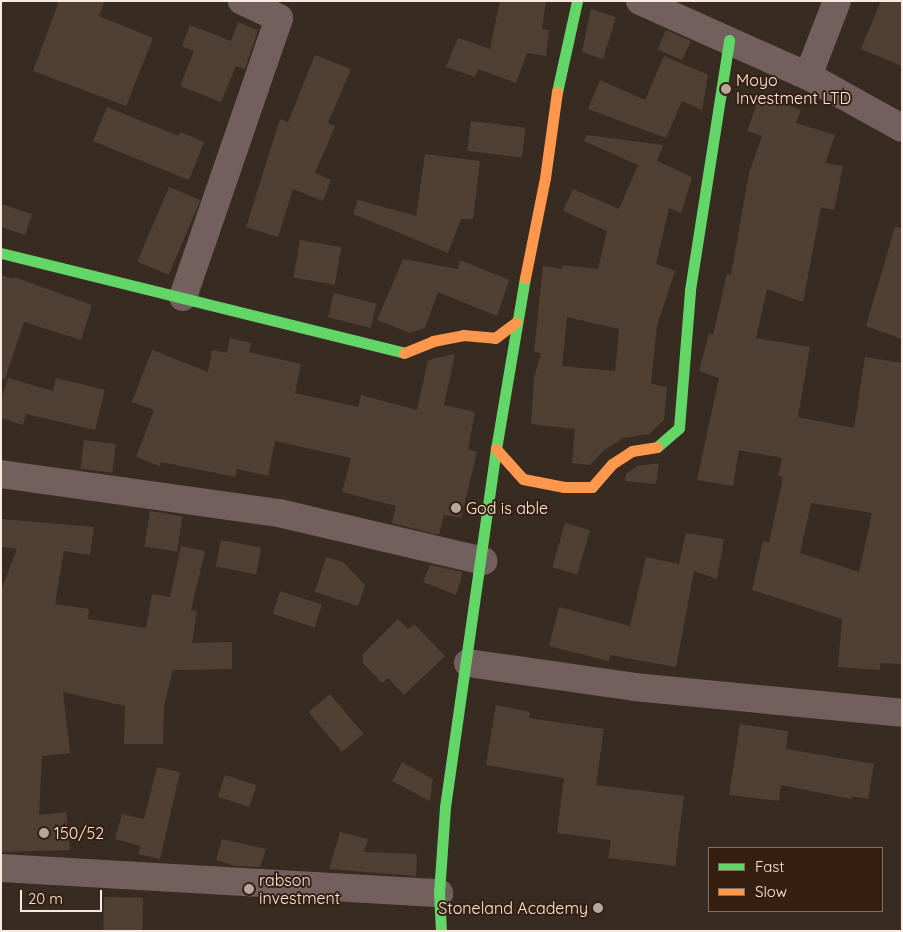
<!DOCTYPE html>
<html>
<head>
<meta charset="utf-8">
<style>
  body { margin:0 }
  #map { position:relative; width:903px; height:932px; overflow:hidden; background:#382b22; font-family:Quicksand,sans-serif }
  div>[style] { position:absolute }
  .building>* { inset:0; background:#504033; transform-origin:0 0 }
  .street>* { height:28px; margin:-14px; padding:0 14px; transform-origin:14px; border-radius:14px; background:#735f5e }
  .fast>* { height:11px; margin:-5.5px; padding:0 5.5px; transform-origin:5.5px; border-radius:5.5px; background:#63d668 }
  .slow>* { height:11px; margin:-5.5px; padding:0 5.5px; transform-origin:5.5px; border-radius:5.5px; background:#ff974d }
  .dots>* { width:14px; height:14px; translate:-50% -50%; box-sizing:border-box; border:2px solid #361f10; border-radius:50% }
  span { translate:-50% -50%; white-space:nowrap; text-align:center; line-height:1.15; -webkit-text-stroke:4px #361f10; paint-order:stroke }
  .poi-label { font-size:16px; color:#faeae0 }
  .left { translate:0 -50%; text-align:left }
  .right { translate:-100% -50%; text-align:right }
  .frame { position:absolute; inset:0; border:2px solid #faeae0; pointer-events:none }
  .legend { position:absolute; left:708px; top:847px; width:175px; height:65px; box-sizing:border-box; background:#361f10; border:1px solid #847063; margin:0; padding:6px 9px; list-style:none; font-size:15px; color:#faeae0 }
  .legend li { display:flex; align-items:center; gap:10px; height:25px }
  .legend b { width:25px; border:1px solid #847063 }
  .scale { position:absolute; left:20px; top:890px; width:82px; height:22px; box-sizing:border-box; border:2px solid #faeae0; border-top:0; padding-left:6px; font-size:15px; line-height:18px; white-space:nowrap; color:#faeae0; -webkit-text-stroke:4px #361f10; paint-order:stroke }
</style>
</head>
<body>
<div id="map">
  <div class="building">
    <div style="clip-path:polygon(59px 1px,105px 1px,99px 16px,153px 38px,126px 106px,33px 71px)"></div>
    <div style="clip-path:polygon(500px 1px,546px 1px,542px 29px,549px 30px,546px 56px,527px 53px,516px 83px,478px 69px,475px 77px,446px 67px,458px 38px,490px 49px)"></div>
    <div style="clip-path:polygon(881px 1px,902px 1px,902px 66px,861px 49px)"></div>
    <div style="clip-path:polygon(591px 9px,616px 17px,603px 59px,582px 52px)"></div>
    <div style="clip-path:polygon(238px 22px,258px 30px,245px 69px,236px 66px,221px 102px,180px 86px,194px 51px,182px 46px,190px 25px,231px 41px)"></div>
    <div style="left:666px;top:30px;width:27px;height:21px;rotate:24deg"></div>
    <div style="clip-path:polygon(315px 55px,351px 69px,328px 123px,335px 126px,315px 173px,331px 180px,323px 201px,293px 189px,278px 237px,246px 227px,280px 119px,288px 122px)"></div>
    <div style="clip-path:polygon(664px 56px,708px 75px,702px 110px,682px 101px,666px 138px,588px 109px,600px 80px,645px 100px)"></div>
    <div style="clip-path:polygon(evenodd,760px 95px,801px 110px,796px 123px,835px 135px,825px 163px,843px 166px,834px 210px,821px 207px,803px 302px,767px 289px,756px 338px,810px 347px,798px 417px,854px 428px,865px 357px,902px 363px,902px 664px,880px 663px,880px 670px,838px 667px,842px 619px,752px 590px,763px 541px,769px 543px,783px 477px,778px 476px,782px 458px,739px 450px,733px 486px,697px 480px,719px 378px,699px 371px,709px 334px,713px 335px,727px 274px,731px 275px,749px 173px,762px 136px,747px 131px,760px 95px,811px 503px,872px 513px,859px 572px,800px 553px,811px 503px)"></div>
    <div style="clip-path:polygon(107px 107px,179px 136px,180px 132px,204px 142px,189px 180px,93px 141px)"></div>
    <div style="left:471px;top:121px;width:55px;height:30px;rotate:7deg"></div>
    <div style="clip-path:polygon(evenodd,586px 135px,663px 145px,657px 161px,692px 177px,681px 213px,669px 208px,656px 264px,675px 271px,657px 326px,651px 384px,667px 387px,664px 420px,649px 434px,623px 438px,603px 451px,590px 465px,572px 463px,575px 429px,531px 424px,534px 378px,541px 353px,534px 352px,543px 266px,562px 269px,562px 265px,598px 269px,607px 231px,563px 211px,573px 189px,619px 209px,638px 165px,584px 141px,586px 135px,567px 317px,619px 329px,615px 371px,562px 366px,567px 317px)"></div>
    <div style="clip-path:polygon(425px 154px,480px 161px,473px 219px,461px 219px,448px 253px,353px 214px,358px 200px,416px 216px)"></div>
    <div style="left:169px;top:187px;width:34px;height:81px;rotate:23deg"></div>
    <div style="clip-path:polygon(1px 204px,32px 214px,25px 235px,1px 227px)"></div>
    <div style="clip-path:polygon(895px 227px,902px 228px,902px 339px,866px 326px)"></div>
    <div style="left:300px;top:240px;width:42px;height:38px;rotate:10deg"></div>
    <div style="clip-path:polygon(403px 259px,458px 269px,460px 260px,509px 280px,497px 316px,438px 292px,425px 328px,410px 333px,377px 320px)"></div>
    <div style="clip-path:polygon(1px 275px,13px 279px,14px 277px,92px 305px,81px 340px,24px 322px,5px 379px,1px 378px)"></div>
    <div style="left:334px;top:293px;width:44px;height:25px;rotate:14deg"></div>
    <div style="clip-path:polygon(230px 338px,251px 343px,249px 352px,301px 364px,295px 393px,358px 407px,361px 395px,417px 410px,428px 360px,455px 354px,444px 405px,475px 412px,468px 449px,477px 452px,461px 518px,444px 515px,439px 535px,392px 523px,396px 506px,342px 492px,351px 458px,275px 441px,268px 476px,237px 469px,236px 477px,161px 462px,160px 466px,136px 457px,154px 410px,132px 402px,152px 350px,208px 372px,212px 350px,227px 353px)"></div>
    <div style="clip-path:polygon(8px 378px,53px 391px,56px 378px,105px 390px,95px 430px,26px 414px,23px 425px,1px 418px,1px 400px)"></div>
    <div style="left:84px;top:440px;width:32px;height:29px;rotate:7deg"></div>
    <div style="clip-path:polygon(659px 463px,656px 484px,625px 481px,626px 474px,637px 466px)"></div>
    <div style="left:150px;top:511px;width:33px;height:36px;rotate:9deg"></div>
    <div style="clip-path:polygon(1px 519px,94px 527px,90px 555px,64px 551px,55px 604px,89px 609px,88px 619px,146px 628px,152px 594px,170px 597px,181px 546px,205px 551px,191px 610px,197px 611px,192px 643px,232px 642px,232px 669px,173px 670px,164px 706px,163px 744px,124px 744px,125px 706px,63px 692px,70px 753px,42px 756px,39px 815px,66px 812px,70px 850px,1px 852px,1px 590px,17px 549px,1px 547px)"></div>
    <div style="left:565px;top:523px;width:26px;height:46px;rotate:16deg"></div>
    <div style="clip-path:polygon(686px 533px,724px 539px,717px 579px,694px 571px,676px 667px,610px 655px,609px 661px,549px 646px,559px 607px,630px 626px,646px 557px,679px 564px)"></div>
    <div style="left:221px;top:540px;width:41px;height:27px;rotate:11deg"></div>
    <div style="clip-path:polygon(326px 557px,343px 562px,365px 585px,358px 606px,315px 592px)"></div>
    <div style="clip-path:polygon(430px 565px,463px 572px,456px 595px,423px 582px)"></div>
    <div style="left:280px;top:591px;width:44px;height:24px;rotate:18deg"></div>
    <div style="clip-path:polygon(398px 619px,408px 629px,414px 624px,445px 656px,404px 695px,388px 678px,382px 683px,363px 663px,363px 654px)"></div>
    <div style="left:330px;top:694px;width:52px;height:28px;rotate:50deg"></div>
    <div style="clip-path:polygon(496px 705px,530px 712px,529px 718px,604px 729px,596px 785px,684px 796px,675px 866px,608px 858px,611px 840px,557px 833px,564px 778px,486px 765px)"></div>
    <div style="clip-path:polygon(740px 724px,788px 731px,786px 749px,874px 764px,868px 799px,852px 796px,851px 799px,781px 785px,779px 801px,729px 795px)"></div>
    <div style="clip-path:polygon(402px 762px,433px 779px,430px 801px,392px 781px)"></div>
    <div style="clip-path:polygon(157px 767px,180px 772px,160px 859px,138px 854px,141px 846px,115px 839px,122px 814px,144px 819px)"></div>
    <div style="left:225px;top:775px;width:33px;height:23px;rotate:18deg"></div>
    <div style="clip-path:polygon(340px 832px,368px 839px,364px 852px,417px 854px,416px 876px,329px 869px)"></div>
    <div style="clip-path:polygon(222px 839px,266px 849px,260px 867px,235px 866px,216px 860px)"></div>
    <div style="left:104px;top:897px;width:39px;height:34px;rotate:1deg"></div>
  </div>
  <div class="street">
    <div style="left:640px;top:1px;width:184px;rotate:24.1deg"></div>
    <div style="left:808px;top:76px;width:107px;rotate:29deg"></div>
    <div style="left:808px;top:76px;width:80px;rotate:-68.9deg"></div>
    <div style="left:183px;top:297px;width:295px;rotate:-71deg"></div>
    <div style="left:279px;top:18px;width:41px;rotate:-155.3deg"></div>
    <div style="left:1px;top:474px;width:281px;rotate:8deg"></div>
    <div style="left:279px;top:513px;width:210px;rotate:13.2deg"></div>
    <div style="left:468px;top:663px;width:168px;rotate:8.2deg"></div>
    <div style="left:634px;top:687px;width:269px;rotate:5.5deg"></div>
    <div style="left:1px;top:868px;width:439px;rotate:3.3deg"></div>
  </div>
  <div class="fast">
    <div style="left:557px;top:92px;width:93px;rotate:-77.6deg"></div>
    <div style="left:1px;top:253px;width:415px;rotate:13.9deg"></div>
    <div style="left:657px;top:447px;width:29px;rotate:-41deg"></div>
    <div style="left:679px;top:428px;width:138px;rotate:-85.4deg"></div>
    <div style="left:690px;top:290px;width:253px;rotate:-81.1deg"></div>
    <div style="left:441px;top:931px;width:38px;rotate:-93deg"></div>
    <div style="left:439px;top:893px;width:86px;rotate:-86deg"></div>
    <div style="left:445px;top:807px;width:362px;rotate:-81.9deg"></div>
    <div style="left:496px;top:449px;width:173px;rotate:-80.4deg"></div>
  </div>
  <div class="slow">
    <div style="left:525px;top:278px;width:102px;rotate:-78.7deg"></div>
    <div style="left:545px;top:178px;width:87px;rotate:-82.1deg"></div>
    <div style="left:404px;top:353px;width:31px;rotate:-22deg"></div>
    <div style="left:433px;top:341px;width:31px;rotate:-11deg"></div>
    <div style="left:463px;top:335px;width:32px;rotate:5deg"></div>
    <div style="left:495px;top:338px;width:26px;rotate:-37deg"></div>
    <div style="left:496px;top:449px;width:40px;rotate:48deg"></div>
    <div style="left:523px;top:479px;width:42px;rotate:11deg"></div>
    <div style="left:564px;top:487px;width:28px"></div>
    <div style="left:592px;top:487px;width:30px;rotate:-49deg"></div>
    <div style="left:612px;top:464px;width:24px;rotate:-33deg"></div>
    <div style="left:632px;top:451px;width:25px;rotate:-9deg"></div>
  </div>
  <div class="dots">
    <div style="left:726px;top:89px;background:#b6a79e"></div>
    <div style="left:456px;top:508px;background:#b6a79e"></div>
    <div style="left:44px;top:833px;background:#b6a79e"></div>
    <div style="left:249px;top:889px;background:#b6a79e"></div>
    <div style="left:598px;top:908px;background:#b6a79e"></div>
  </div>
  <div class="poi-label">
    <span class="left" style="left:736px;top:89px">Moyo<br>Investment LTD</span>
    <span class="left" style="left:466px;top:508px">God is able</span>
    <span class="left" style="left:54px;top:833px">150/52</span>
    <span class="left" style="left:259px;top:889px">rabson<br>investment</span>
    <span class="right" style="left:588px;top:908px">Stoneland Academy</span>
  </div>
  <div class="frame"></div>
  <ul class="legend">
  <li><b style="height:6px;background:#63d668"></b>Fast</li>
  <li><b style="height:6px;background:#ff974d"></b>Slow</li>
  </ul>
  <div class="scale">20 m</div>
</div>
</body>
</html>
